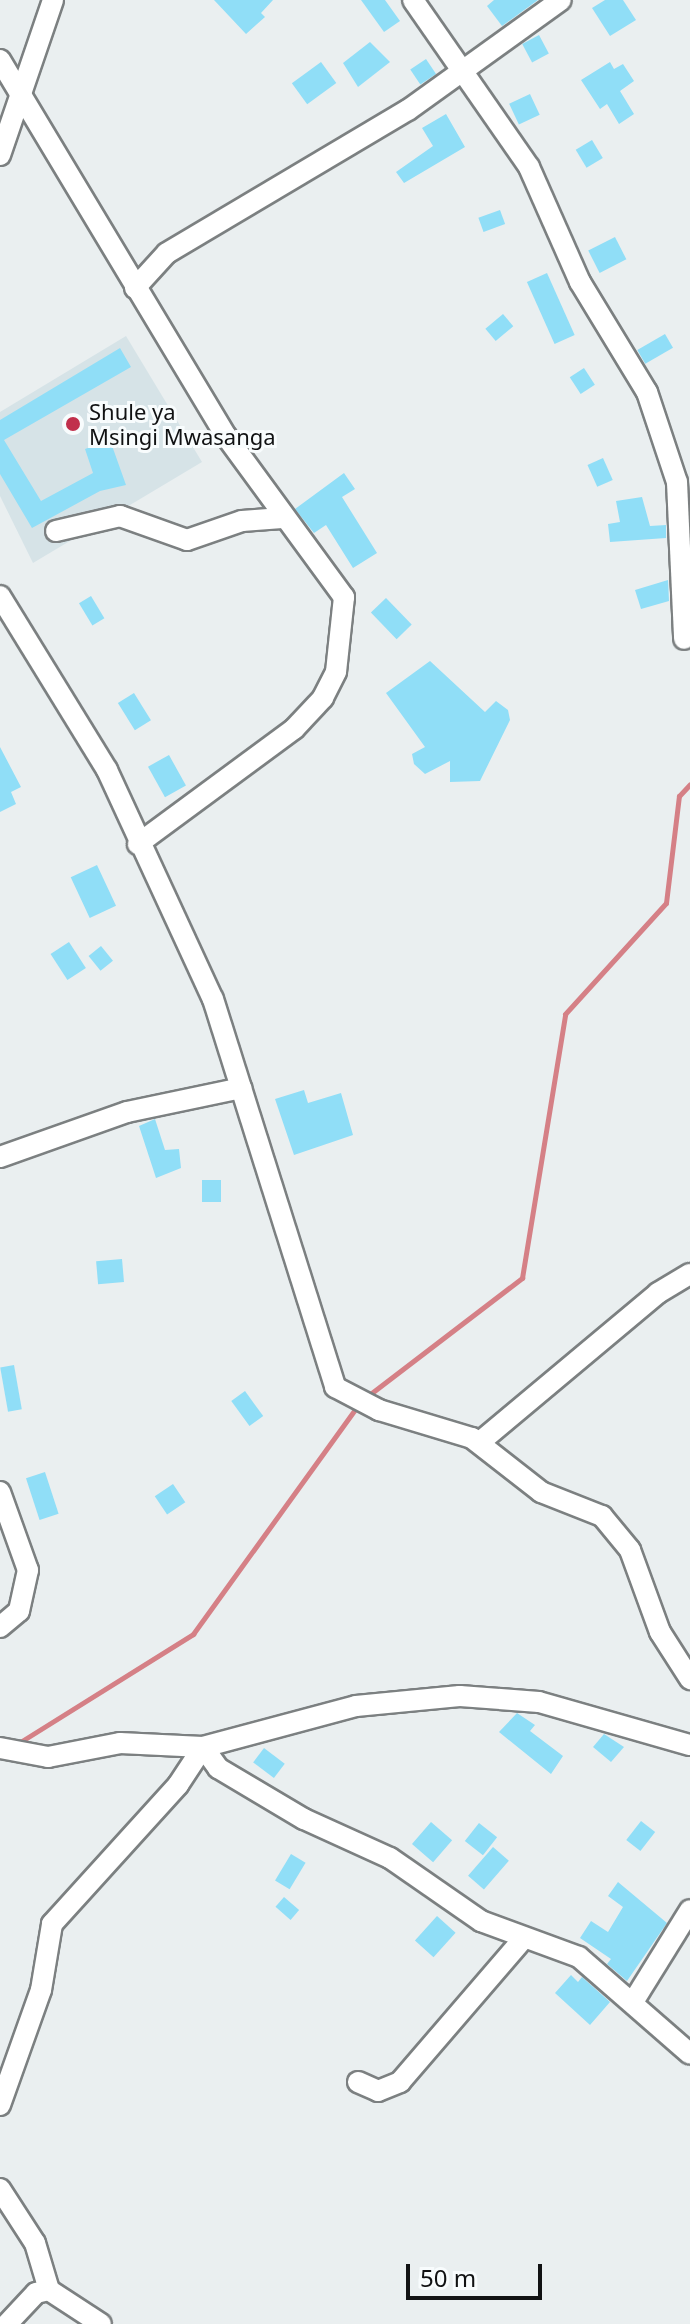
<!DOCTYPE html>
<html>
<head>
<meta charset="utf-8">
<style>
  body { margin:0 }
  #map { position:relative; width:690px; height:2324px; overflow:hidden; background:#eaeff0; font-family:"Noto Sans",sans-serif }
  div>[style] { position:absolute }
  .built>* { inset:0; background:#d6e3e7 }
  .stream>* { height:5px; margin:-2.5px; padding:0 2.5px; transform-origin:2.5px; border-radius:2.5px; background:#d58086 }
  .building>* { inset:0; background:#90def7; transform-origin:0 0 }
  .roads { filter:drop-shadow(2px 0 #7c8081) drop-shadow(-2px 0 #7c8081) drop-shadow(0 2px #7c8081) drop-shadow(0 -2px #7c8081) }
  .street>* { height:20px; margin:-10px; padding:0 10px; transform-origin:10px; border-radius:10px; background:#fff }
  .dots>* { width:22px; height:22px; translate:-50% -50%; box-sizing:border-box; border:4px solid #f8fcfd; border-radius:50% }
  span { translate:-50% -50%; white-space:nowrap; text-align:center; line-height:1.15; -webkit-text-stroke:6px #f8fcfd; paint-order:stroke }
  .poi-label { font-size:22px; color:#111213 }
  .left { translate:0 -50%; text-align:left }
  .scale { position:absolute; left:406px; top:2264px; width:136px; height:36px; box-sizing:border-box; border:4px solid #111213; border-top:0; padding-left:10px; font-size:24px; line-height:28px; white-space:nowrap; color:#111213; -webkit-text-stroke:6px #f8fcfd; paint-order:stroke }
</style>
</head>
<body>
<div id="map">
  <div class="built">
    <div style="clip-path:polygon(126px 336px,202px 462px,33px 563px,0 496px,0 412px)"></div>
  </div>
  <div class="stream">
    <div style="left:365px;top:1398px;width:198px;rotate:-37.4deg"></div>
    <div style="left:522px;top:1278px;width:267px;rotate:-80.7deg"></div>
    <div style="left:565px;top:1014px;width:150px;rotate:-47.7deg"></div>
    <div style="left:666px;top:903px;width:108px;rotate:-83.1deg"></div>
    <div style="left:679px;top:796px;width:16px;rotate:-47deg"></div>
    <div style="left:17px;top:1744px;width:208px;rotate:-32deg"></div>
    <div style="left:193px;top:1634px;width:282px;rotate:-54.2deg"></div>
  </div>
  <div class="building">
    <div style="clip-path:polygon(214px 0,273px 0,261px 13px,265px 17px,246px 34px)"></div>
    <div style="clip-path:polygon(361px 0,385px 0,400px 21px,384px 32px)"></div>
    <div style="clip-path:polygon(494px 0,538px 0,502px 26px,487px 6px)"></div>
    <div style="clip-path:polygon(605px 0,623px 0,636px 20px,610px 36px,592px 8px)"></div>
    <div style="left:539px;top:35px;width:21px;height:19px;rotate:62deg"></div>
    <div style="clip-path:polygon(370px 42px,390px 62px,358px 87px,343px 63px)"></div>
    <div style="left:426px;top:59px;width:18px;height:19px;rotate:56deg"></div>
    <div style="left:321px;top:62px;width:26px;height:36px;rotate:54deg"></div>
    <div style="clip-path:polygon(610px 62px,614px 69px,623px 64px,634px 81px,620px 91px,634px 114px,619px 124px,607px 104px,600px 109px,581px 80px)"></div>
    <div style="left:530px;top:94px;width:23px;height:23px;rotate:65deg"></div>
    <div style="clip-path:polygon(446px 114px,465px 147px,404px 183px,396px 172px,433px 146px,422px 128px)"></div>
    <div style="left:592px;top:140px;width:21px;height:19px;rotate:59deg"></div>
    <div style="left:500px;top:210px;width:15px;height:23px;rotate:70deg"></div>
    <div style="left:615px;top:237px;width:25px;height:30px;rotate:63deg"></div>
    <div style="left:547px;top:273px;width:68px;height:22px;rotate:66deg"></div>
    <div style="left:503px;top:314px;width:16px;height:23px;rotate:50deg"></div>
    <div style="left:665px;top:334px;width:16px;height:32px;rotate:60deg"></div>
    <div style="clip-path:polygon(120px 348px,131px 367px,4px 440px,41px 501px,93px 473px,85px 449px,110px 440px,126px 485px,100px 491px,32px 528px,0 474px,0 420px)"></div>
    <div style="left:584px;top:368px;width:20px;height:17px;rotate:57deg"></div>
    <div style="left:603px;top:458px;width:24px;height:17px;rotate:66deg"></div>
    <div style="clip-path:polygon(344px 473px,355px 489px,342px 497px,377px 553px,353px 568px,326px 525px,314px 533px,295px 509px)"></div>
    <div style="clip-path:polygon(642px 497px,650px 526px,666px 525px,666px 538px,610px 542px,608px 524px,620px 522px,616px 501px)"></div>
    <div style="clip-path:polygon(668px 580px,669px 601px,641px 609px,635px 590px)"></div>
    <div style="left:91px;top:596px;width:26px;height:14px;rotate:59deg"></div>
    <div style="left:386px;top:598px;width:37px;height:21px;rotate:46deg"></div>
    <div style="clip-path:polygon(430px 661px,485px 712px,496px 701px,508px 710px,510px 720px,480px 781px,450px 782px,450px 761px,425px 774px,414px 764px,412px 754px,425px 747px,386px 693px)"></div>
    <div style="left:134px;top:693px;width:32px;height:19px;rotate:58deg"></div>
    <div style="clip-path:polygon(0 747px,21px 787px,11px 792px,16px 804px,0 812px)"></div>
    <div style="left:169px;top:755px;width:35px;height:24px;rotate:61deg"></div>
    <div style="left:97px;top:865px;width:45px;height:29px;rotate:65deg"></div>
    <div style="left:69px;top:942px;width:31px;height:22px;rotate:57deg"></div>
    <div style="left:101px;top:946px;width:19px;height:16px;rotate:51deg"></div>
    <div style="clip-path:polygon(304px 1090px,308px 1103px,341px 1093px,353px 1135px,294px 1155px,275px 1099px)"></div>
    <div style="clip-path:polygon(155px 1119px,165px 1150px,179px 1149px,181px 1168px,156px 1178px,139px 1126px)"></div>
    <div style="left:221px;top:1180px;width:22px;height:19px;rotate:90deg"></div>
    <div style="left:122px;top:1259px;width:23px;height:26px;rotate:85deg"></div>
    <div style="left:14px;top:1365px;width:45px;height:14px;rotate:80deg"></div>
    <div style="left:245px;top:1391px;width:31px;height:17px;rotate:54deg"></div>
    <div style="left:45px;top:1472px;width:44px;height:20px;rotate:72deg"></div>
    <div style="left:173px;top:1484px;width:22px;height:22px;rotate:56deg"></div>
    <div style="clip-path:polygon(517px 1713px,535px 1725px,530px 1731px,563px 1756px,551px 1774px,499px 1732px)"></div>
    <div style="clip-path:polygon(604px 1734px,624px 1747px,611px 1762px,593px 1747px)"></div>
    <div style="left:264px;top:1748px;width:26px;height:18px;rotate:37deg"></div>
    <div style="left:641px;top:1821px;width:18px;height:24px;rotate:38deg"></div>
    <div style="left:431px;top:1822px;width:28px;height:29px;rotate:41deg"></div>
    <div style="left:479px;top:1823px;width:23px;height:23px;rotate:38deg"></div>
    <div style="left:493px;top:1847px;width:21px;height:38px;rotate:41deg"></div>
    <div style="left:291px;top:1854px;width:17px;height:31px;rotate:31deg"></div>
    <div style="clip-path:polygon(618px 1882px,667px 1923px,627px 1981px,607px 1964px,611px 1959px,580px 1938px,591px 1921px,608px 1932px,623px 1907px,608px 1896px)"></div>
    <div style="left:284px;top:1897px;width:20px;height:13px;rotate:41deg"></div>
    <div style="left:437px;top:1916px;width:25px;height:33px;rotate:42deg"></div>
    <div style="clip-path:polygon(571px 1975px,578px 1982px,582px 1977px,610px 2002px,590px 2025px,555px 1993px)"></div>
  </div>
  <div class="roads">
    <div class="street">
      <div style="left:413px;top:0;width:203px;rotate:55.2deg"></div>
      <div style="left:529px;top:167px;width:126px;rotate:66.1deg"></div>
      <div style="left:580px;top:282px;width:129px;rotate:58.7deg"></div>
      <div style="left:647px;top:392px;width:95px;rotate:71.6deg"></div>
      <div style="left:677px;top:482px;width:157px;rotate:87.4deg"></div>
      <div style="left:0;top:60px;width:439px;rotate:59deg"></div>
      <div style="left:226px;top:436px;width:200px;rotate:53.8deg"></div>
      <div style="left:344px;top:597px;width:75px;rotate:96.1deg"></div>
      <div style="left:336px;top:672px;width:29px;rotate:117deg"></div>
      <div style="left:323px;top:698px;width:42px;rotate:133.1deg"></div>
      <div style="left:294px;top:729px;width:194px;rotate:143.6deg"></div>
      <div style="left:0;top:155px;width:164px;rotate:-71.1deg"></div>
      <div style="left:135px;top:288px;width:47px;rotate:-47.6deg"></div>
      <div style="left:167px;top:253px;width:280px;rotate:-30.7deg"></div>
      <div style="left:408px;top:110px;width:188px;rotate:-35.7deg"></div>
      <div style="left:56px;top:531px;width:66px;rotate:-13.2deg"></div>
      <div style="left:120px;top:516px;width:71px;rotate:19.7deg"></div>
      <div style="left:187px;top:540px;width:58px;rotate:-19.1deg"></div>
      <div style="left:242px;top:521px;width:40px;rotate:-4.3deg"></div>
      <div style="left:0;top:596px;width:204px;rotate:58.4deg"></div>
      <div style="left:107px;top:770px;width:252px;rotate:65.2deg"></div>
      <div style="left:213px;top:999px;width:407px;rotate:72.5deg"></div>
      <div style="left:335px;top:1387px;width:50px;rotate:27.6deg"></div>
      <div style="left:379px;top:1410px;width:97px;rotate:16.8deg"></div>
      <div style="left:472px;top:1438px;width:88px;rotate:38deg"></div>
      <div style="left:541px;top:1492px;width:66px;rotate:21.5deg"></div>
      <div style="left:602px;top:1516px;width:44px;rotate:50.5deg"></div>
      <div style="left:630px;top:1550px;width:87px;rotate:69.9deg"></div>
      <div style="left:660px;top:1632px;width:56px;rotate:57.4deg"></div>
      <div style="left:0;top:1157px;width:135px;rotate:-19.5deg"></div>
      <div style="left:127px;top:1112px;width:117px;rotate:-11.8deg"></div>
      <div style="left:480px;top:1442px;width:232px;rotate:-39.9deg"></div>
      <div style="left:658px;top:1293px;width:37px;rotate:-31deg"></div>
      <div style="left:0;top:1492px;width:83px;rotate:70.3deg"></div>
      <div style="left:28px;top:1570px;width:42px;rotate:102.4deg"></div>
      <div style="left:19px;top:1611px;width:25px;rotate:140deg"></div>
      <div style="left:0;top:1748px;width:49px;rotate:10.6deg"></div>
      <div style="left:48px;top:1757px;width:73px;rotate:-11deg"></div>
      <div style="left:120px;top:1743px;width:83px;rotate:2.8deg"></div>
      <div style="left:203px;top:1747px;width:158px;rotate:-15deg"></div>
      <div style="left:356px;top:1706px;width:104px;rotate:-5.5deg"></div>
      <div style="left:460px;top:1696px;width:79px;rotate:4.3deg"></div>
      <div style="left:539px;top:1702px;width:157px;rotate:15.9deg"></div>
      <div style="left:633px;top:2002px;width:108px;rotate:-58.2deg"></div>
      <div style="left:358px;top:2082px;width:22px;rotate:24deg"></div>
      <div style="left:378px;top:2091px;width:24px;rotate:-22deg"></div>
      <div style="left:400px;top:2082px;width:190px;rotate:-49.3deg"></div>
      <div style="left:0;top:2105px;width:122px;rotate:-70.4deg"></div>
      <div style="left:41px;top:1990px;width:67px;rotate:-80.5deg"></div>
      <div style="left:52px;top:1924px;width:188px;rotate:-47.8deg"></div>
      <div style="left:178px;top:1785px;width:45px;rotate:-56.7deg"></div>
      <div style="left:203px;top:1747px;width:26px;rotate:54deg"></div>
      <div style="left:218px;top:1768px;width:100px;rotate:30.7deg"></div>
      <div style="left:304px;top:1819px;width:94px;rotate:24.4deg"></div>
      <div style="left:390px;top:1858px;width:111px;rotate:34.7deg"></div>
      <div style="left:481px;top:1921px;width:104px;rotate:20.2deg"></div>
      <div style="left:579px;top:1957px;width:147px;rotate:41.1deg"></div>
      <div style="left:0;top:2189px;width:64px;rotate:57.1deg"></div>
      <div style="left:35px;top:2243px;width:49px;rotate:73.4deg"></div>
      <div style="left:7px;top:2324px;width:42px;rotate:-46.9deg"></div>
      <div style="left:36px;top:2293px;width:13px;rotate:-13deg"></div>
      <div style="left:49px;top:2290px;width:62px;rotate:33.2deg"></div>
    </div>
  </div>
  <div class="dots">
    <div style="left:73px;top:424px;background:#c1304c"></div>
  </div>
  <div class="poi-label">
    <span class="left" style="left:89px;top:424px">Shule ya<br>Msingi Mwasanga</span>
  </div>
  <div class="scale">50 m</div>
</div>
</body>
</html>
